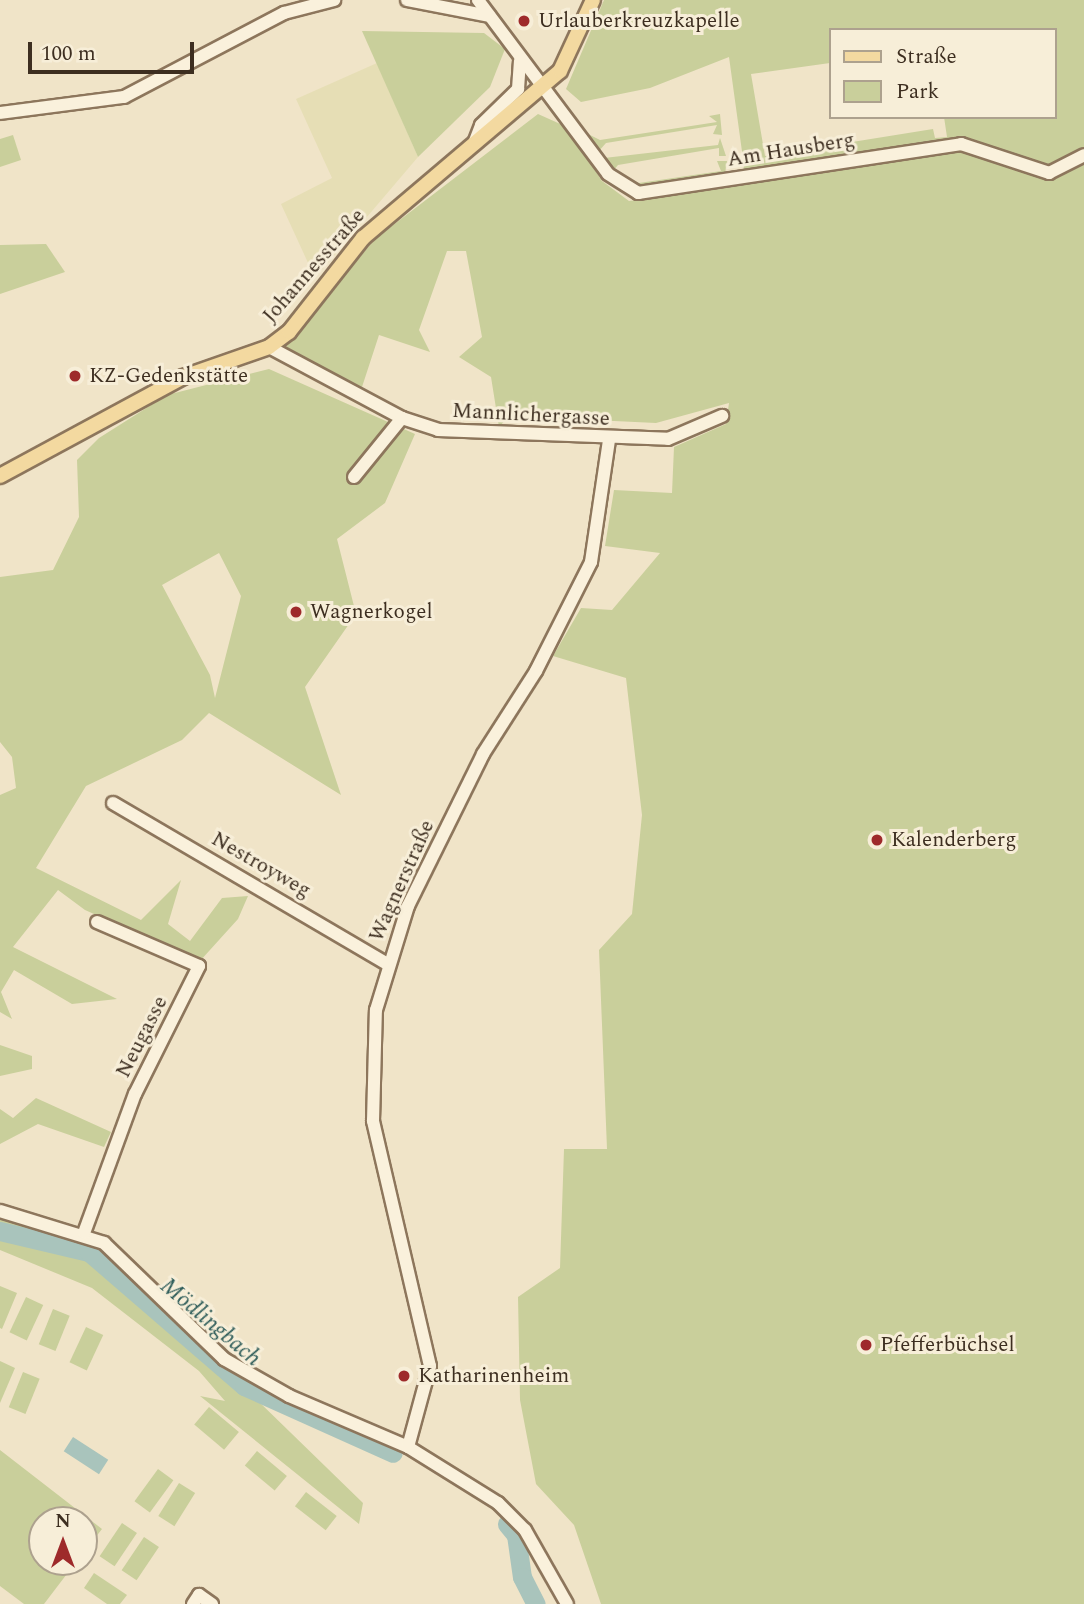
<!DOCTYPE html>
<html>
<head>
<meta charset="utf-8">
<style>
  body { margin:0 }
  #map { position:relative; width:1084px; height:1604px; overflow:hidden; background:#f0e4c8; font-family:Spectral,serif }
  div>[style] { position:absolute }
  .farmland>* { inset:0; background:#e6deb5 }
  .green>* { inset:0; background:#c9cf9b; transform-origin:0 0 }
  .water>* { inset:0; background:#a9c4bc; transform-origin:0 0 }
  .river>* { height:19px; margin:-9.5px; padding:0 9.5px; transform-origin:9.5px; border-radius:9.5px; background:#a9c4bc }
  .roads { filter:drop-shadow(2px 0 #8d765c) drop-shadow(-2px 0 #8d765c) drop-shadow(0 2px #8d765c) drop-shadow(0 -2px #8d765c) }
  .minor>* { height:12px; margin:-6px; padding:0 6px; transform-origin:6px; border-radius:6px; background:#faf1dc }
  .major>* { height:14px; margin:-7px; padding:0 7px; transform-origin:7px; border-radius:7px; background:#f3d9a0 }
  .dots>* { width:19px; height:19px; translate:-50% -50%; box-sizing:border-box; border:4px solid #f7eed8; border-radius:50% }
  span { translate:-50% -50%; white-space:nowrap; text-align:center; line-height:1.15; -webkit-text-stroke:6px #f7eed8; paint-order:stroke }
  .poi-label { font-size:21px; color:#3d2e20 }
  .left { translate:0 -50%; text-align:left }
  .street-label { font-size:21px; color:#3d2e20 }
  .water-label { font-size:23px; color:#2f5d5a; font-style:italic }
  .legend { position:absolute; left:829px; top:28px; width:228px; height:91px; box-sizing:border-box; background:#f7eed8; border:2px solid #ada18e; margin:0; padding:9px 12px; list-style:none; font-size:21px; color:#3d2e20 }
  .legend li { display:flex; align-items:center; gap:14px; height:35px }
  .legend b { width:35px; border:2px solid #ada18e }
  .north { position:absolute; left:28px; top:1506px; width:70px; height:70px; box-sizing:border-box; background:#f7eed8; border:2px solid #ada18e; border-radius:50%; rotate:0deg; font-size:19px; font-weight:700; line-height:28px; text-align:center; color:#3d2e20 }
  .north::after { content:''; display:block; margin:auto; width:24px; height:32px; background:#9e2a2b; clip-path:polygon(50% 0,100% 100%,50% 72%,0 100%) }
  .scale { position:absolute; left:28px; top:42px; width:166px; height:32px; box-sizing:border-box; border:4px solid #3d2e20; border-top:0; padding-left:9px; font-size:21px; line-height:24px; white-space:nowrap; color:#3d2e20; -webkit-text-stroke:5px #f7eed8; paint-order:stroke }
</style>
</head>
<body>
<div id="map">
  <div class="farmland">
    <div style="clip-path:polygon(377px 63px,418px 157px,315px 278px,281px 204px,332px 178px,296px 99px)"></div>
  </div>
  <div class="green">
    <div style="clip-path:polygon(evenodd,604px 0,1084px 0,1084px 1604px,601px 1604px,574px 1525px,536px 1484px,520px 1400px,518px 1297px,560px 1268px,564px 1149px,607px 1149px,599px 950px,632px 914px,642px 815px,626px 678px,553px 656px,581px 608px,612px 610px,660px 553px,605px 546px,614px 490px,672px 493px,674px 447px,726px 424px,729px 403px,656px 423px,509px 416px,499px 427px,491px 377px,459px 357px,482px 337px,466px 251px,447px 251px,419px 330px,430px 352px,379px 335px,362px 387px,283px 349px,375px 239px,538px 114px,567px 127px,602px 181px,629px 201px,740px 185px,744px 166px,729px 57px,650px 88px,581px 102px,566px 89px,604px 0,830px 30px,1054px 30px,1054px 117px,944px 117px,947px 137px,935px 138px,933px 129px,765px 156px,751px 74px,830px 63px,830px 30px)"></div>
    <div style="clip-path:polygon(362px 31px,484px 33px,505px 49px,490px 87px,418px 157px)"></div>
    <div style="clip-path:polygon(720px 114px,722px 135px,713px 134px,717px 125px,606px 143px,598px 152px,588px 134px,600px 140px,717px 122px,709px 116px)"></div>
    <div style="clip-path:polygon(13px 135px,21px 160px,0 167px,0 139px)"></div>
    <div style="clip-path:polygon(720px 138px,726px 156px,719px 156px,719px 148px,618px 165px,613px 171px,604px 158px,718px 145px)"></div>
    <div style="clip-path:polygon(717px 161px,727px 161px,725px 174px,644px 186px,630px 184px,618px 174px,639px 183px,721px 171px)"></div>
    <div style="clip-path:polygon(46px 244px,65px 272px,0 294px,0 245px)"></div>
    <div style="clip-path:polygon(evenodd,269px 369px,415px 434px,385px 503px,337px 539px,356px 614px,305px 687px,341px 795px,209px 713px,182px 740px,86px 786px,36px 868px,141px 920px,181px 880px,168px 924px,190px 941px,222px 898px,248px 896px,238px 919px,200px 961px,85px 910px,58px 890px,13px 947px,117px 999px,72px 1004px,14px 970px,1px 992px,12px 1019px,0 1012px,0 795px,16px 788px,12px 757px,0 742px,0 577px,53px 570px,79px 517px,77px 460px,99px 438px,167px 395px,269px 369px,219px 553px,241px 596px,215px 698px,210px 675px,162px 585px,219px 553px)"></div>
    <div style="clip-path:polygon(0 1045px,32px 1056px,32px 1069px,0 1076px)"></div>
    <div style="clip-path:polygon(36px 1098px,111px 1132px,104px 1147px,38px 1124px,0 1144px,0 1109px,13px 1118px)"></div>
    <div style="clip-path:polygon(0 1219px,104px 1251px,363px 1503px,359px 1524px,200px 1396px,225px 1401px,199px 1371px,92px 1288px,0 1250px)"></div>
    <div style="clip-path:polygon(0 1286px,17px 1293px,2px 1329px,0 1328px)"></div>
    <div style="left:26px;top:1297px;width:19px;height:39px;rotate:25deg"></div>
    <div style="left:53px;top:1309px;width:18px;height:38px;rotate:22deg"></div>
    <div style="left:86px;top:1327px;width:19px;height:39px;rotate:25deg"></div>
    <div style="clip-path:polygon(0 1361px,15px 1368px,0 1403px)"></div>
    <div style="left:23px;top:1372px;width:18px;height:38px;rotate:22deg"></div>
    <div style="left:209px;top:1407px;width:39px;height:23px;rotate:40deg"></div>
    <div style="clip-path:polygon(0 1450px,102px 1529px,84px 1552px,84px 1520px,42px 1520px,42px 1562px,76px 1562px,44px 1604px,24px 1604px,0 1586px)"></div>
    <div style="left:257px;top:1451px;width:39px;height:19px;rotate:40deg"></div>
    <div style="left:158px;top:1469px;width:19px;height:40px;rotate:36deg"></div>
    <div style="left:179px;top:1483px;width:19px;height:39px;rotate:32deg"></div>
    <div style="left:306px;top:1492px;width:39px;height:18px;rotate:38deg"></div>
    <div style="left:122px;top:1523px;width:18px;height:40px;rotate:34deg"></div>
    <div style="left:144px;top:1537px;width:18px;height:40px;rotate:34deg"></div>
    <div style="clip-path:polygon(94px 1573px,127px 1595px,120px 1604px,107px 1604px,84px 1588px)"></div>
  </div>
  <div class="water">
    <div style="left:73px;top:1437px;width:42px;height:17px;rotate:33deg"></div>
  </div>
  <div class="river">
    <div style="left:0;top:1231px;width:91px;rotate:13.3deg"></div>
    <div style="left:89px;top:1252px;width:205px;rotate:40.8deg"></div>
    <div style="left:244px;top:1386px;width:163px;rotate:24.2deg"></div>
    <div style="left:507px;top:1524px;width:14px;rotate:51deg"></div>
    <div style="left:516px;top:1535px;width:42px;rotate:81.9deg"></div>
    <div style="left:522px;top:1577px;width:30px;rotate:63deg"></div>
  </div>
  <div class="roads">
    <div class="minor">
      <div style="left:407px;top:0;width:84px;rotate:11deg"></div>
      <div style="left:478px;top:0;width:217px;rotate:53.2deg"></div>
      <div style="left:608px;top:174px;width:36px;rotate:32deg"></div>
      <div style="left:638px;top:193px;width:327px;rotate:-8.6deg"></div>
      <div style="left:961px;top:144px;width:93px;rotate:18.2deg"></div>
      <div style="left:1049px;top:173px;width:39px;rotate:-27deg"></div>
      <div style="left:0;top:113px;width:125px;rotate:-7.4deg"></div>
      <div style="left:124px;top:97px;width:181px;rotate:-27.7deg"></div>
      <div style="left:284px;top:13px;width:52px;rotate:-14.6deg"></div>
      <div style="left:475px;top:141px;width:17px;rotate:-69deg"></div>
      <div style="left:481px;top:125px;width:52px;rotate:-44.2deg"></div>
      <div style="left:518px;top:89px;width:28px;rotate:-86deg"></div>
      <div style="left:269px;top:347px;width:151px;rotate:28.1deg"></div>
      <div style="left:402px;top:418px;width:38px;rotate:18deg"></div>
      <div style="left:438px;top:430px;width:230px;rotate:2.2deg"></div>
      <div style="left:668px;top:439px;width:59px;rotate:-23.1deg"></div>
      <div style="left:354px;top:477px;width:76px;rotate:-50.9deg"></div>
      <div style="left:113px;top:803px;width:318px;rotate:30.4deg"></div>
      <div style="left:0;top:1211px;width:109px;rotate:17.1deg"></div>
      <div style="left:104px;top:1243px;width:167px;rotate:44deg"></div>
      <div style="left:224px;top:1359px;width:75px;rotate:29.6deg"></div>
      <div style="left:289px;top:1396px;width:129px;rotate:23.2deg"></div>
      <div style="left:408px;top:1447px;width:106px;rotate:31.9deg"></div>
      <div style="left:498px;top:1503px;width:38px;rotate:45deg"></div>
      <div style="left:525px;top:1530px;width:85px;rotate:60.4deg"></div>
      <div style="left:84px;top:1233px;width:148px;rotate:-69.9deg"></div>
      <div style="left:135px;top:1094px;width:143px;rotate:-63.4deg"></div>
      <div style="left:199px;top:966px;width:111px;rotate:-156.7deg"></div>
      <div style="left:408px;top:1447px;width:84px;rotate:-74.8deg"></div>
      <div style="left:430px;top:1366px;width:252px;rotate:-103.1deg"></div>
      <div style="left:373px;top:1121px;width:111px;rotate:-88.5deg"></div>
      <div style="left:376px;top:1010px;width:109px;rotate:-72.9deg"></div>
      <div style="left:408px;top:906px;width:169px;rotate:-63.7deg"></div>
      <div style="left:483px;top:754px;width:98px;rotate:-57.4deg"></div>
      <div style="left:536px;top:671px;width:122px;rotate:-63.2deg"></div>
      <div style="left:591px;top:562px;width:123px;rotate:-81.6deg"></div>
      <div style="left:193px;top:1604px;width:11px;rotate:-56deg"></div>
      <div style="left:199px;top:1595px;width:16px;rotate:35deg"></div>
    </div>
    <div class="major">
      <div style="left:0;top:476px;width:208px;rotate:-28.4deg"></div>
      <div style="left:183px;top:377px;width:91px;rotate:-19.2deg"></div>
      <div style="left:269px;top:347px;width:25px;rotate:-37deg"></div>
      <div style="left:289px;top:332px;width:120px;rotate:-51.8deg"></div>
      <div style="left:363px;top:238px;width:258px;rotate:-40.3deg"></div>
      <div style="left:560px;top:71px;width:78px;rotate:-65.1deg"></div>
    </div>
  </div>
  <div class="dots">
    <div style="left:524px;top:21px;background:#9e2a2b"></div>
    <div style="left:75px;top:376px;background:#9e2a2b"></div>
    <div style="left:296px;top:612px;background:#9e2a2b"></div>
    <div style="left:877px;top:840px;background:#9e2a2b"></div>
    <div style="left:866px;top:1345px;background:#9e2a2b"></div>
    <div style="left:404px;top:1376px;background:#9e2a2b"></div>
  </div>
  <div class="poi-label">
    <span class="left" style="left:538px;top:21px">Urlauberkreuzkapelle</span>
    <span class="left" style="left:89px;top:376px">KZ-Gedenkstätte</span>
    <span class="left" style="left:310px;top:612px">Wagnerkogel</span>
    <span class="left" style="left:891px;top:840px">Kalenderberg</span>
    <span class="left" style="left:880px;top:1345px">Pfefferbüchsel</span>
    <span class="left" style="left:418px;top:1376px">Katharinenheim</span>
  </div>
  <div class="street-label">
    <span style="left:791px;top:150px;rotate:-9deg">Am Hausberg</span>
    <span style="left:314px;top:266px;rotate:-49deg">Johannesstraße</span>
    <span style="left:531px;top:415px;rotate:3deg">Mannlichergasse</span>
    <span style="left:261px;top:865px;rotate:30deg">Nestroyweg</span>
    <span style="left:402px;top:881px;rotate:-66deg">Wagnerstraße</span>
    <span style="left:142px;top:1037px;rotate:-63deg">Neugasse</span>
  </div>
  <div class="water-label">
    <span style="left:210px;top:1323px;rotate:40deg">Mödlingbach</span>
  </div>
  <ul class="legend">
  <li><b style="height:9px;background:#f3d9a0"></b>Straße</li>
  <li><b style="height:19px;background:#c9cf9b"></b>Park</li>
  </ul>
  <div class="north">N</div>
  <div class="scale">100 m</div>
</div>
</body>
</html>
